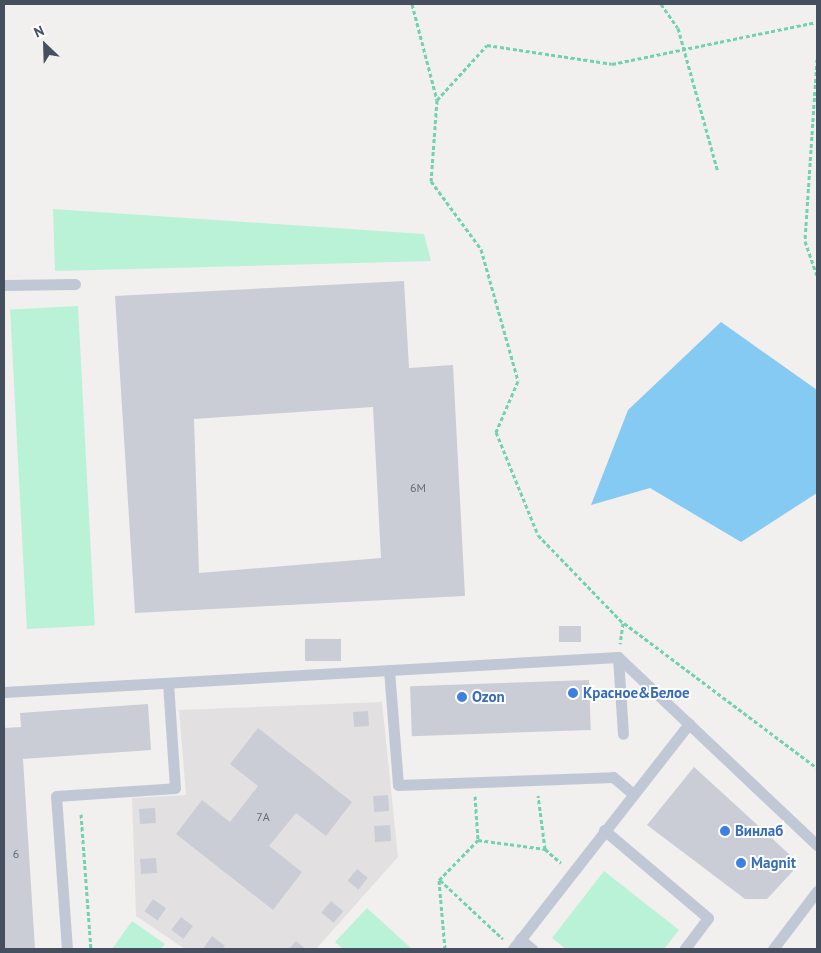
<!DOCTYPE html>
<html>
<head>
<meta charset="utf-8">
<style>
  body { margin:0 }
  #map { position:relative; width:821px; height:953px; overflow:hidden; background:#f2efef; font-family:"PT Sans",sans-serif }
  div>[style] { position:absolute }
  .education>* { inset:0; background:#e3e0e1 }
  .green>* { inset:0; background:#baf2d8; transform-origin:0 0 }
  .water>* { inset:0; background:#84caf3 }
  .building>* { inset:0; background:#cacdd5; transform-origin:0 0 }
  .path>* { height:3px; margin-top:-1.5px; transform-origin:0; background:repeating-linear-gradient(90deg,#6fd3b1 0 4px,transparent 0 6.5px) }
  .service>* { height:11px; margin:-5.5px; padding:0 5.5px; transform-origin:5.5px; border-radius:5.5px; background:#c1c8d5 }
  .dots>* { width:14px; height:14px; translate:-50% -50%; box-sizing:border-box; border:2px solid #fff; border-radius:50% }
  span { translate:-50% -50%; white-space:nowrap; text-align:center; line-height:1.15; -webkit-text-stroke:4px #fff; paint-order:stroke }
  .number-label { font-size:12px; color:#666e7c }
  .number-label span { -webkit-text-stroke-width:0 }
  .shop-label { font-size:15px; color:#366cbe; font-weight:700 }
  .left { translate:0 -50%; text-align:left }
  .frame { position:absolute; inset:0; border:5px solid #454f5e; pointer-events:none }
  .north { position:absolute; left:20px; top:20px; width:50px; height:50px; -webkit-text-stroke:4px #fff; paint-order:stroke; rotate:336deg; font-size:14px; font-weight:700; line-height:20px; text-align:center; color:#454f5e }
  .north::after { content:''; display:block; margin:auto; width:18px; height:22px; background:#454f5e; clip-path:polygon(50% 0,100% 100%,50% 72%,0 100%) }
</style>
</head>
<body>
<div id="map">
  <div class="education">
    <div style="clip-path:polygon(382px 702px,398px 857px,316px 949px,185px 949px,136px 916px,132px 798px,186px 795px,179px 710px)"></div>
  </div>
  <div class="green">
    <div style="clip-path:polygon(53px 209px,424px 234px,431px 261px,55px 271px)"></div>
    <div style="left:78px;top:306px;width:320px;height:68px;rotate:87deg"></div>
    <div style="clip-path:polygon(604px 871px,679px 930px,664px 949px,566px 949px,552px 938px)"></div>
    <div style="clip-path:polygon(367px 908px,412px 949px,343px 949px,335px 942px)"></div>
    <div style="clip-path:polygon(132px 921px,165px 944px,161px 949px,112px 949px)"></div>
  </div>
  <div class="water">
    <div style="clip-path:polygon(721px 322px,817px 390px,817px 493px,741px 542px,650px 488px,591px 505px,628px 410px)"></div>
  </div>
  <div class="building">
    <div style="clip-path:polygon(evenodd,404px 281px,409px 368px,453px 365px,465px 596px,135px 613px,115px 296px,404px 281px,373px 407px,381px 558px,199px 573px,194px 419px,373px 407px)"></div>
    <div style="left:559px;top:626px;width:22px;height:16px"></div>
    <div style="left:341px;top:639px;width:22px;height:36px;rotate:90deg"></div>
    <div style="left:589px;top:680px;width:50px;height:179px;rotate:88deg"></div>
    <div style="clip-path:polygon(148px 704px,151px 750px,23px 759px,35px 949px,4px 949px,4px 728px,21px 727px,20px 713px)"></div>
    <div style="left:368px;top:711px;width:15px;height:15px;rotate:86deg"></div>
    <div style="clip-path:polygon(258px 728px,352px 802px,326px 836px,296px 813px,269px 846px,302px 872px,273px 910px,176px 834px,202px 800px,230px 822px,258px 786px,230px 764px)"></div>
    <div style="clip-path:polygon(694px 767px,789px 854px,793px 871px,767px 899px,745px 899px,647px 825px)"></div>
    <div style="left:388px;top:795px;width:16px;height:15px;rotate:86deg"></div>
    <div style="left:155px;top:808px;width:15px;height:16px;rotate:86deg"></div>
    <div style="left:390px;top:825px;width:16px;height:16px;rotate:86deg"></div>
    <div style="left:156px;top:858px;width:15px;height:16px;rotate:86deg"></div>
    <div style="left:357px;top:869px;width:14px;height:15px;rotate:39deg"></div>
    <div style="left:153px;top:899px;width:16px;height:15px;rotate:35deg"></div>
    <div style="left:331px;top:901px;width:16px;height:15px;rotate:40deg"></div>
    <div style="left:181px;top:917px;width:15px;height:16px;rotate:37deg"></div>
    <div style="clip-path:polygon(212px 936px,225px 946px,222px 949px,203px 949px)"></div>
    <div style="clip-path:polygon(296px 941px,306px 949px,289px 949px)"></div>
  </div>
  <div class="path">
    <div style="left:412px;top:4px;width:99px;rotate:75.4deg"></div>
    <div style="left:437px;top:100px;width:81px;rotate:94.2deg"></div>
    <div style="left:431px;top:181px;width:84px;rotate:53.7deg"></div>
    <div style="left:481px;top:249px;width:137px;rotate:74.3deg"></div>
    <div style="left:518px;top:381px;width:56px;rotate:113.3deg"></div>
    <div style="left:496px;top:432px;width:111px;rotate:67.8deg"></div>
    <div style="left:538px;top:535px;width:122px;rotate:46deg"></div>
    <div style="left:623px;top:623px;width:21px;rotate:98deg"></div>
    <div style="left:661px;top:4px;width:29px;rotate:55deg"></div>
    <div style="left:678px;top:28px;width:149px;rotate:74.5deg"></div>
    <div style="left:817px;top:59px;width:182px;rotate:93.8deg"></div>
    <div style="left:805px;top:241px;width:36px;rotate:71deg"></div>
    <div style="left:437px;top:100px;width:74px;rotate:-47.7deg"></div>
    <div style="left:487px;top:45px;width:126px;rotate:8.6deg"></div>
    <div style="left:612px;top:64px;width:209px;rotate:-11.6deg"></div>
    <div style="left:624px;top:623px;width:241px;rotate:36.9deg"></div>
    <div style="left:475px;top:796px;width:44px;rotate:86.1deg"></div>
    <div style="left:81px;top:814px;width:135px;rotate:85.8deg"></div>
    <div style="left:545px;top:849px;width:21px;rotate:41deg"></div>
    <div style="left:440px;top:880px;width:86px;rotate:43.1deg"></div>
    <div style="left:445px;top:949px;width:69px;rotate:-95deg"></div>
    <div style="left:439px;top:880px;width:56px;rotate:-45.7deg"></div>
    <div style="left:478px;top:840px;width:68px;rotate:7.7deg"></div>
    <div style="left:545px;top:849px;width:54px;rotate:-97.4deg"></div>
  </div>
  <div class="service">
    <div style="left:4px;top:285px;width:71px;rotate:-0.8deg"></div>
    <div style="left:618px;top:657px;width:77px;rotate:86.3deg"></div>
    <div style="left:389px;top:670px;width:115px;rotate:85.5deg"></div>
    <div style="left:398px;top:785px;width:215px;rotate:-2.1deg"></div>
    <div style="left:613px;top:777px;width:26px;rotate:40deg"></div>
    <div style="left:4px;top:692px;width:615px;rotate:-3.26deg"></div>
    <div style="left:618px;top:657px;width:274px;rotate:43.4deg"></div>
    <div style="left:604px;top:830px;width:136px;rotate:40.2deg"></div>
    <div style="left:708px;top:918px;width:39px;rotate:127deg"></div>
    <div style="left:520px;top:939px;width:16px;rotate:40deg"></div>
    <div style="left:67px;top:949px;width:153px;rotate:-94.1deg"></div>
    <div style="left:56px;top:796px;width:119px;rotate:-3.8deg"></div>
    <div style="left:175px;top:788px;width:105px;rotate:-93.8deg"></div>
    <div style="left:513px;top:949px;width:286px;rotate:-52deg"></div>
    <div style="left:773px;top:949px;width:73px;rotate:-52.8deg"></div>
  </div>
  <div class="dots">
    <div style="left:573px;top:693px;background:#3f7fe0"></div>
    <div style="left:462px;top:697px;background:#3f7fe0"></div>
    <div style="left:725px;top:831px;background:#3f7fe0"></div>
    <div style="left:741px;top:863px;background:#3f7fe0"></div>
  </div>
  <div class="number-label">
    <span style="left:418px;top:488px">6М</span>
    <span style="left:263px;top:817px">7А</span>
    <span style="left:16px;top:854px">6</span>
  </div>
  <div class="shop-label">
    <span class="left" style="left:583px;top:693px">Красное&amp;Белое</span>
    <span class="left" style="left:472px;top:697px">Ozon</span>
    <span class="left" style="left:735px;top:831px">Винлаб</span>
    <span class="left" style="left:751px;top:863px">Magnit</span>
  </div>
  <div class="frame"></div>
  <div class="north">N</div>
</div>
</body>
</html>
